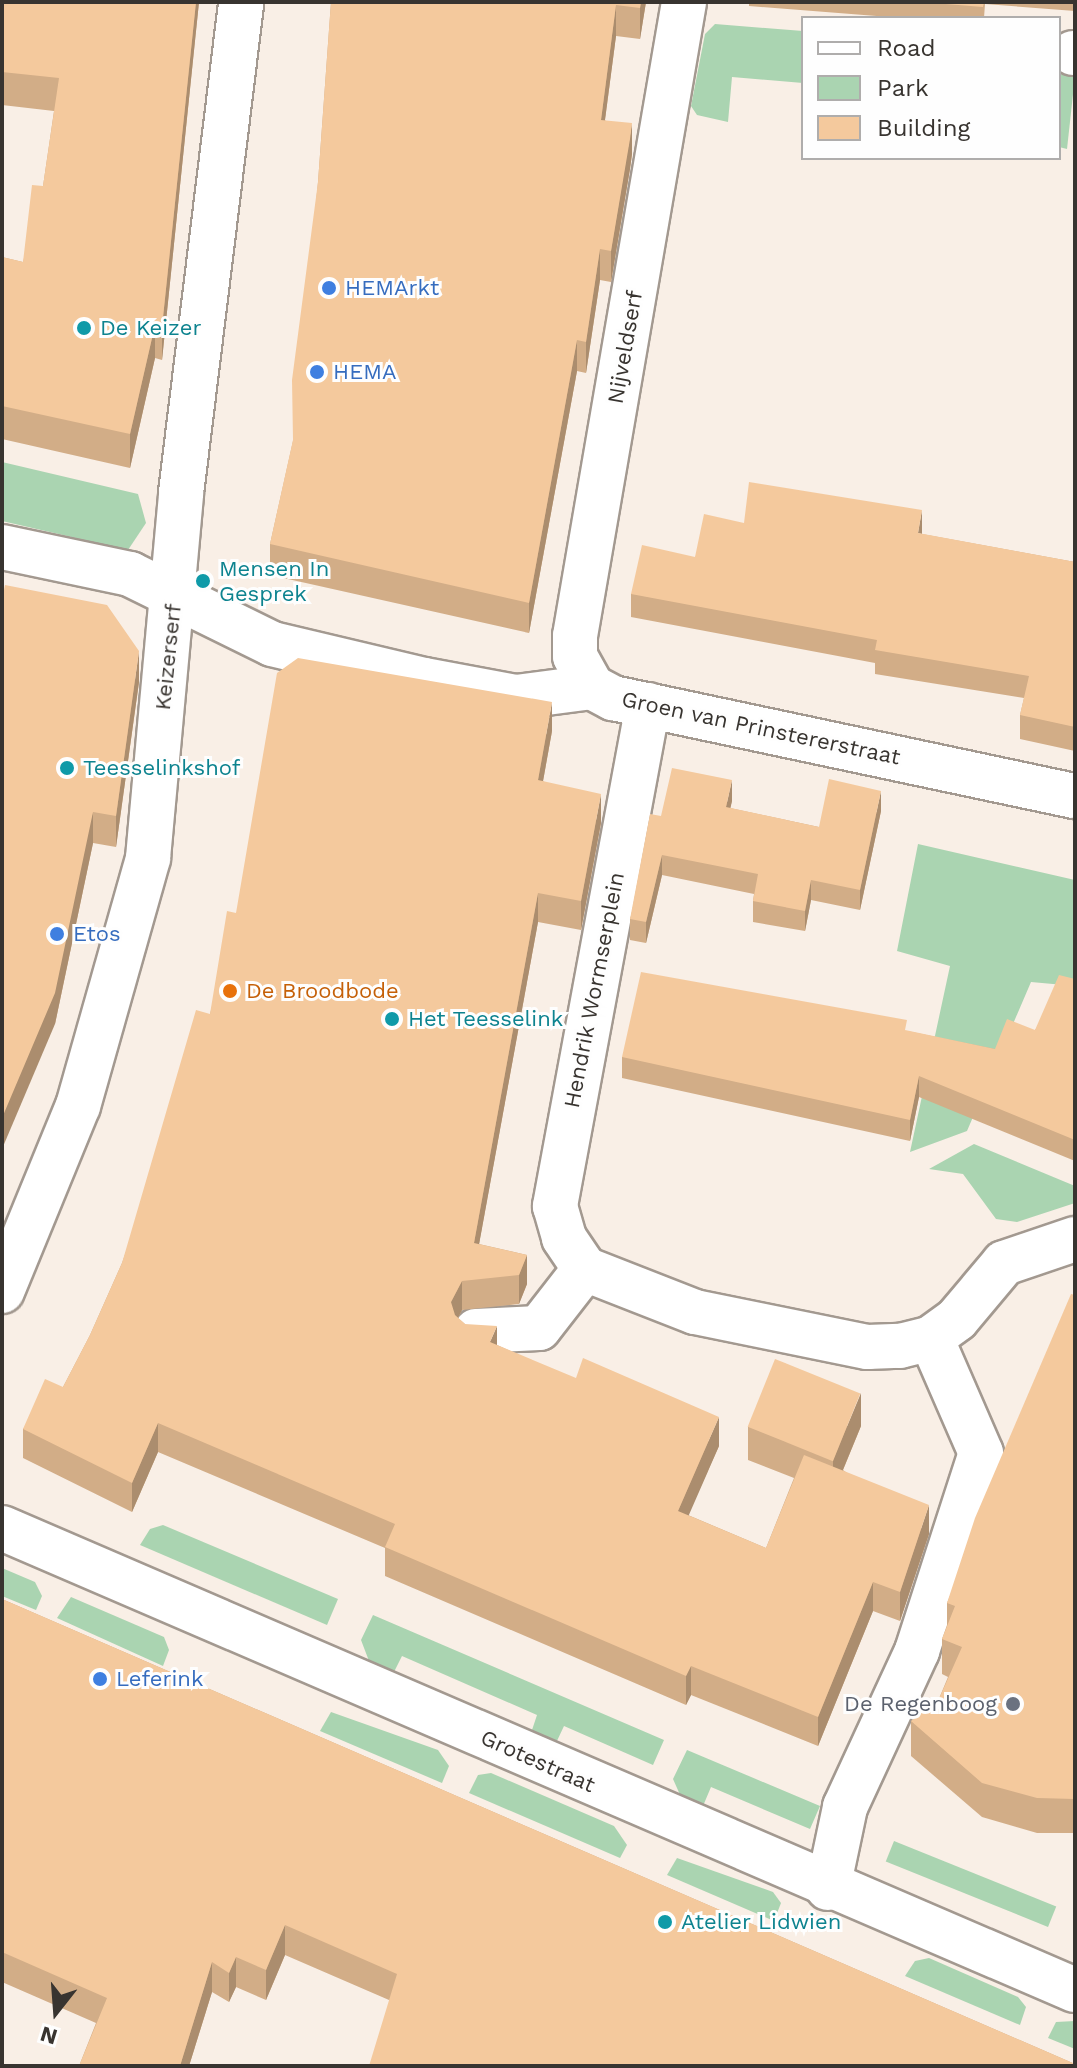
<!DOCTYPE html>
<html>
<head>
<meta charset="utf-8">
<style>
  body { margin:0 }
  #map { position:relative; width:1077px; height:2068px; overflow:hidden; background:#f9efe6; font-family:"Work Sans",sans-serif }
  div>[style] { position:absolute }
  .green>* { inset:0; background:#aad4b1; transform-origin:0 0 }
  .roads { filter:drop-shadow(2px 0 #a39990) drop-shadow(-2px 0 #a39990) drop-shadow(0 2px #a39990) drop-shadow(0 -2px #a39990) }
  .minor>* { height:44px; margin:-22px; padding:0 22px; transform-origin:22px; border-radius:22px; background:#fff }
  .wall>* { inset:0; background:#d2ad87 }
  .shaded-wall>* { inset:0; background:#ab8d6e }
  .building>* { inset:0; background:#f4c99d; transform-origin:0 0 }
  .dots>* { width:22px; height:22px; translate:-50% -50%; box-sizing:border-box; border:4px solid #fefefe; border-radius:50% }
  span { translate:-50% -50%; white-space:nowrap; text-align:center; line-height:1.15; -webkit-text-stroke:6px #fefefe; paint-order:stroke }
  .shop-label { font-size:22px; color:#366cbe }
  .left { translate:0 -50%; text-align:left }
  .culture-label { font-size:22px; color:#0d838f }
  .street-label { font-size:22px; color:#383430 }
  .food-label { font-size:22px; color:#c56008 }
  .worship-label { font-size:22px; color:#5b616d }
  .right { translate:-100% -50%; text-align:right }
  .frame { position:absolute; inset:0; border:4px solid #383430; pointer-events:none }
  .legend { position:absolute; left:801px; top:16px; width:260px; height:144px; box-sizing:border-box; background:#fefefe; border:2px solid #afadac; margin:0; padding:10px 14px; list-style:none; font-size:24px; color:#383430 }
  .legend li { display:flex; align-items:center; gap:16px; height:40px }
  .legend b { width:40px; border:2px solid #afadac }
  .north { position:absolute; left:16px; top:1972px; width:80px; height:80px; -webkit-text-stroke:6px #fefefe; paint-order:stroke; rotate:197deg; font-size:22px; font-weight:700; line-height:32px; text-align:center; color:#383430 }
  .north::after { content:''; display:block; margin:auto; width:28px; height:36px; background:#383430; clip-path:polygon(50% 0,100% 100%,50% 72%,0 100%) }
</style>
</head>
<body>
<div id="map">
  <div class="green">
    <div style="clip-path:polygon(715px 24px,803px 31px,803px 83px,732px 77px,728px 122px,697px 115px,691px 106px,705px 34px)"></div>
    <div style="clip-path:polygon(1059px 74px,1075px 76px,1067px 149px,1059px 147px)"></div>
    <div style="clip-path:polygon(2px 462px,138px 494px,146px 523px,128px 550px,2px 521px)"></div>
    <div style="clip-path:polygon(918px 844px,1075px 880px,1075px 986px,1031px 982px,967px 1131px,910px 1152px,950px 966px,897px 951px)"></div>
    <div style="clip-path:polygon(974px 1144px,1075px 1186px,1075px 1203px,1017px 1222px,996px 1219px,963px 1174px,929px 1169px)"></div>
    <div style="clip-path:polygon(163px 1525px,338px 1599px,327px 1625px,140px 1545px,150px 1529px)"></div>
    <div style="clip-path:polygon(2px 1568px,35px 1582px,42px 1596px,36px 1610px,2px 1596px)"></div>
    <div style="clip-path:polygon(71px 1597px,164px 1637px,169px 1650px,163px 1666px,57px 1618px)"></div>
    <div style="clip-path:polygon(373px 1615px,664px 1740px,653px 1765px,564px 1726px,556px 1743px,531px 1733px,537px 1715px,402px 1656px,394px 1672px,369px 1661px,361px 1640px)"></div>
    <div style="clip-path:polygon(331px 1712px,438px 1750px,449px 1766px,442px 1783px,320px 1731px)"></div>
    <div style="clip-path:polygon(687px 1750px,820px 1806px,810px 1829px,711px 1787px,703px 1806px,681px 1797px,673px 1779px)"></div>
    <div style="clip-path:polygon(491px 1773px,614px 1826px,627px 1845px,620px 1858px,469px 1793px,478px 1775px)"></div>
    <div style="left:894px;top:1841px;width:175px;height:22px;rotate:22deg"></div>
    <div style="clip-path:polygon(677px 1858px,773px 1892px,781px 1903px,774px 1921px,667px 1875px)"></div>
    <div style="clip-path:polygon(929px 1958px,1018px 1997px,1026px 2007px,1020px 2025px,905px 1976px,915px 1961px)"></div>
    <div style="clip-path:polygon(1075px 2021px,1075px 2049px,1048px 2038px,1056px 2022px)"></div>
  </div>
  <div class="roads">
    <div class="minor">
      <div style="left:1073px;top:53px;width:2px"></div>
      <div style="left:2px;top:547px;width:131px;rotate:11.9deg"></div>
      <div style="left:130px;top:574px;width:158px;rotate:26.2deg"></div>
      <div style="left:272px;top:644px;width:156px;rotate:13.3deg"></div>
      <div style="left:424px;top:680px;width:94px;rotate:10.5deg"></div>
      <div style="left:516px;top:697px;width:77px;rotate:-7.5deg"></div>
      <div style="left:592px;top:687px;width:24px;rotate:28deg"></div>
      <div style="left:613px;top:698px;width:472px;rotate:12deg"></div>
      <div style="left:592px;top:687px;width:35px;rotate:-119deg"></div>
      <div style="left:575px;top:656px;width:20px;rotate:-90deg"></div>
      <div style="left:575px;top:636px;width:643px;rotate:-80.24deg"></div>
      <div style="left:648px;top:705px;width:510px;rotate:100.52deg"></div>
      <div style="left:555px;top:1206px;width:33px;rotate:74deg"></div>
      <div style="left:564px;top:1238px;width:37px;rotate:56deg"></div>
      <div style="left:585px;top:1269px;width:118px;rotate:21.4deg"></div>
      <div style="left:695px;top:1312px;width:176px;rotate:11.5deg"></div>
      <div style="left:867px;top:1347px;width:33px;rotate:-2deg"></div>
      <div style="left:900px;top:1346px;width:32px;rotate:-14deg"></div>
      <div style="left:931px;top:1338px;width:32px;rotate:-36deg"></div>
      <div style="left:957px;top:1319px;width:73px;rotate:-50deg"></div>
      <div style="left:1004px;top:1263px;width:75px;rotate:-18.7deg"></div>
      <div style="left:2px;top:1291px;width:200px;rotate:-67.7deg"></div>
      <div style="left:78px;top:1106px;width:258px;rotate:-74.2deg"></div>
      <div style="left:148px;top:858px;width:366px;rotate:-84.8deg"></div>
      <div style="left:181px;top:493px;width:495px;rotate:-83deg"></div>
      <div style="left:476px;top:1331px;width:63px;rotate:-2.7deg"></div>
      <div style="left:539px;top:1328px;width:75px;rotate:-52.1deg"></div>
      <div style="left:2px;top:1528px;width:1168px;rotate:23.3deg"></div>
      <div style="left:828px;top:1888px;width:83px;rotate:-78.1deg"></div>
      <div style="left:845px;top:1807px;width:172px;rotate:-65.2deg"></div>
      <div style="left:917px;top:1651px;width:208px;rotate:-72.1deg"></div>
      <div style="left:981px;top:1453px;width:125px;rotate:-113.5deg"></div>
    </div>
  </div>
  <div class="wall">
    <div style="clip-path:polygon(2px 2px,199px 2px,162px 360px,155px 358px,130px 468px,2px 439px,2px 257px,23px 262px,43px 186px,54px 111px,2px 105px)"></div>
    <div style="clip-path:polygon(331px 2px,646px 2px,640px 39px,616px 36px,605px 120px,632px 154px,630px 169px,611px 282px,600px 280px,586px 373px,577px 371px,529px 633px,270px 575px,270px 544px,293px 441px,318px 182px)"></div>
    <div style="clip-path:polygon(749px 2px,1075px 2px,1075px 11px,985px 4px,984px 18px,902px 18px,749px 6px)"></div>
    <div style="clip-path:polygon(744px 523px,922px 534px,1075px 562px,1075px 751px,1020px 739px,1020px 715px,1024px 698px,875px 674px,875px 663px,631px 617px,631px 594px,695px 557px)"></div>
    <div style="clip-path:polygon(2px 600px,139px 682px,116px 847px,93px 843px,55px 1024px)"></div>
    <div style="clip-path:polygon(552px 731px,543px 781px,601px 823px,581px 930px,538px 922px,479px 1244px,527px 1255px,527px 1284px,519px 1304px,462px 1310px,458px 1318px,465px 1324px,497px 1345px,719px 1446px,688px 1515px,766px 1548px,794px 1478px,748px 1460px,748px 1427px,861px 1426px,843px 1470px,929px 1534px,900px 1621px,873px 1611px,818px 1746px,691px 1695px,686px 1705px,385px 1576px,385px 1548px,158px 1452px,132px 1512px,23px 1458px,23px 1429px,63px 1387px,90px 1335px,122px 1263px,210px 1014px,236px 913px)"></div>
    <div style="clip-path:polygon(732px 801px,730px 808px,819px 827px,881px 811px,860px 910px,811px 900px,805px 931px,753px 922px,753px 901px,754px 894px,662px 875px,646px 943px,630px 940px,630px 919px,661px 816px)"></div>
    <div style="clip-path:polygon(1075px 979px,1075px 1161px,919px 1097px,910px 1141px,622px 1078px,622px 1057px,907px 1031px,995px 1049px,1035px 1030px)"></div>
    <div style="clip-path:polygon(1075px 1295px,1075px 1833px,1037px 1833px,982px 1817px,911px 1756px,911px 1721px,938px 1701px,948px 1677px,942px 1674px,942px 1639px,947px 1625px,947px 1603px)"></div>
    <div style="clip-path:polygon(2px 1599px,1075px 2064px,389px 2000px,285px 1955px,266px 2000px,236px 1987px,229px 2002px,212px 1992px,189px 2066px,79px 2066px,96px 2023px,2px 1982px)"></div>
  </div>
  <div class="shaded-wall">
    <div style="clip-path:polygon(196px 2px,199px 2px,162px 360px,162px 327px)"></div>
    <div style="clip-path:polygon(641px 2px,646px 2px,640px 39px,640px 8px)"></div>
    <div style="clip-path:polygon(616px 5px,616px 36px,601px 150px,601px 120px)"></div>
    <div style="clip-path:polygon(632px 123px,632px 154px,630px 169px,611px 282px,611px 251px)"></div>
    <div style="clip-path:polygon(600px 249px,600px 280px,586px 373px,586px 342px)"></div>
    <div style="clip-path:polygon(155px 325px,155px 358px,130px 468px,130px 434px)"></div>
    <div style="clip-path:polygon(577px 340px,577px 371px,529px 633px,529px 603px)"></div>
    <div style="clip-path:polygon(922px 510px,922px 534px,918px 533px)"></div>
    <div style="clip-path:polygon(139px 651px,139px 682px,116px 847px,116px 816px)"></div>
    <div style="clip-path:polygon(552px 702px,552px 731px,538px 809px,538px 780px)"></div>
    <div style="clip-path:polygon(732px 780px,732px 801px,726px 828px,726px 807px)"></div>
    <div style="clip-path:polygon(881px 791px,881px 811px,860px 910px,860px 890px)"></div>
    <div style="clip-path:polygon(601px 794px,601px 823px,581px 930px,581px 901px)"></div>
    <div style="clip-path:polygon(93px 812px,93px 843px,55px 1024px,2px 1149px,2px 1118px)"></div>
    <div style="clip-path:polygon(662px 855px,662px 875px,646px 943px,646px 922px)"></div>
    <div style="clip-path:polygon(811px 880px,811px 900px,805px 931px,805px 911px)"></div>
    <div style="clip-path:polygon(538px 893px,538px 922px,474px 1272px,474px 1243px)"></div>
    <div style="clip-path:polygon(919px 1076px,919px 1097px,910px 1141px,910px 1120px)"></div>
    <div style="clip-path:polygon(527px 1255px,527px 1284px,519px 1304px,519px 1275px)"></div>
    <div style="clip-path:polygon(462px 1281px,462px 1310px,451px 1331px,451px 1302px)"></div>
    <div style="clip-path:polygon(497px 1326px,497px 1355px,490px 1342px)"></div>
    <div style="clip-path:polygon(861px 1393px,861px 1426px,833px 1494px,833px 1460px)"></div>
    <div style="clip-path:polygon(719px 1417px,719px 1446px,678px 1540px,678px 1511px)"></div>
    <div style="clip-path:polygon(158px 1423px,158px 1452px,132px 1512px,132px 1483px)"></div>
    <div style="clip-path:polygon(929px 1505px,929px 1534px,900px 1621px,900px 1592px)"></div>
    <div style="clip-path:polygon(873px 1582px,873px 1611px,818px 1746px,818px 1717px)"></div>
    <div style="clip-path:polygon(691px 1666px,691px 1695px,686px 1705px,686px 1676px)"></div>
    <div style="clip-path:polygon(285px 1925px,285px 1955px,266px 2000px,266px 1970px)"></div>
    <div style="clip-path:polygon(236px 1957px,236px 1987px,229px 2002px,229px 1973px)"></div>
    <div style="clip-path:polygon(212px 1962px,212px 1992px,189px 2066px,180px 2066px)"></div>
  </div>
  <div class="building">
    <div style="clip-path:polygon(2px 2px,196px 2px,162px 327px,155px 325px,130px 434px,2px 406px,2px 257px,23px 262px,32px 185px,43px 186px,59px 78px,2px 72px)"></div>
    <div style="clip-path:polygon(331px 2px,641px 2px,640px 8px,616px 5px,601px 120px,632px 123px,630px 139px,611px 251px,600px 249px,586px 342px,577px 340px,529px 603px,270px 544px,293px 440px,292px 380px,318px 182px)"></div>
    <div style="clip-path:polygon(921px 2px,984px 2px,983px 7px)"></div>
    <div style="clip-path:polygon(749px 482px,922px 510px,918px 533px,1075px 562px,1075px 727px,1020px 715px,1029px 676px,875px 650px,877px 640px,631px 594px,642px 545px,695px 557px,704px 514px,744px 523px)"></div>
    <div style="clip-path:polygon(5px 585px,107px 605px,139px 651px,116px 816px,93px 812px,55px 993px,2px 1118px,2px 600px)"></div>
    <div style="clip-path:polygon(298px 658px,552px 702px,538px 780px,601px 794px,581px 901px,538px 893px,474px 1243px,527px 1255px,519px 1275px,462px 1281px,451px 1302px,455px 1315px,465px 1324px,497px 1326px,490px 1342px,576px 1378px,583px 1358px,719px 1417px,678px 1511px,766px 1548px,804px 1455px,929px 1505px,900px 1592px,873px 1582px,818px 1717px,691px 1666px,686px 1676px,385px 1547px,395px 1524px,158px 1423px,132px 1483px,23px 1429px,45px 1379px,63px 1387px,90px 1335px,122px 1263px,196px 1010px,210px 1014px,227px 911px,236px 913px,277px 673px)"></div>
    <div style="clip-path:polygon(672px 768px,732px 780px,726px 807px,819px 827px,829px 779px,881px 791px,860px 890px,811px 880px,805px 911px,753px 901px,758px 874px,662px 855px,646px 922px,630px 919px,650px 814px,661px 816px)"></div>
    <div style="clip-path:polygon(641px 972px,907px 1020px,905px 1030px,995px 1049px,1007px 1019px,1035px 1030px,1059px 975px,1075px 979px,1075px 1140px,919px 1076px,910px 1120px,622px 1057px)"></div>
    <div style="clip-path:polygon(1071px 1294px,1075px 1295px,1075px 1799px,1037px 1798px,982px 1783px,911px 1721px,938px 1701px,962px 1647px,942px 1639px,955px 1606px,947px 1603px,975px 1518px)"></div>
    <div style="left:775px;top:1359px;width:92px;height:73px;rotate:22deg"></div>
    <div style="clip-path:polygon(2px 1599px,1075px 2064px,1075px 2066px,369px 2066px,397px 1974px,285px 1925px,266px 1970px,236px 1957px,229px 1973px,212px 1962px,180px 2066px,79px 2066px,107px 1998px,2px 1952px)"></div>
  </div>
  <div class="dots">
    <div style="left:329px;top:288px;background:#3f7fe0"></div>
    <div style="left:84px;top:328px;background:#0f9aa8"></div>
    <div style="left:317px;top:372px;background:#3f7fe0"></div>
    <div style="left:203px;top:581px;background:#0f9aa8"></div>
    <div style="left:67px;top:768px;background:#0f9aa8"></div>
    <div style="left:57px;top:934px;background:#3f7fe0"></div>
    <div style="left:230px;top:991px;background:#e8710a"></div>
    <div style="left:392px;top:1019px;background:#0f9aa8"></div>
    <div style="left:100px;top:1679px;background:#3f7fe0"></div>
    <div style="left:1013px;top:1704px;background:#6b7280"></div>
    <div style="left:665px;top:1922px;background:#0f9aa8"></div>
  </div>
  <div class="shop-label">
    <span class="left" style="left:345px;top:288px">HEMArkt</span>
    <span class="left" style="left:333px;top:372px">HEMA</span>
    <span class="left" style="left:73px;top:934px">Etos</span>
    <span class="left" style="left:116px;top:1679px">Leferink</span>
  </div>
  <div class="culture-label">
    <span class="left" style="left:100px;top:328px">De Keizer</span>
    <span class="left" style="left:219px;top:581px">Mensen In<br>Gesprek</span>
    <span class="left" style="left:83px;top:768px">Teesselinkshof</span>
    <span class="left" style="left:408px;top:1019px">Het Teesselink</span>
    <span class="left" style="left:681px;top:1922px">Atelier Lidwien</span>
  </div>
  <div class="street-label">
    <span style="left:625px;top:347px;rotate:-80deg">Nijveldserf</span>
    <span style="left:168px;top:657px;rotate:-84deg">Keizerserf</span>
    <span style="left:761px;top:728px;rotate:12deg">Groen van Prinstererstraat</span>
    <span style="left:594px;top:990px;rotate:-79deg">Hendrik Wormserplein</span>
    <span style="left:538px;top:1761px;rotate:24deg">Grotestraat</span>
  </div>
  <div class="food-label">
    <span class="left" style="left:246px;top:991px">De Broodbode</span>
  </div>
  <div class="worship-label">
    <span class="right" style="left:997px;top:1704px">De Regenboog</span>
  </div>
  <div class="frame"></div>
  <ul class="legend">
  <li><b style="height:10px;background:#fff"></b>Road</li>
  <li><b style="height:22px;background:#aad4b1"></b>Park</li>
  <li><b style="height:22px;background:#f4c99d"></b>Building</li>
  </ul>
  <div class="north">N</div>
</div>
</body>
</html>
